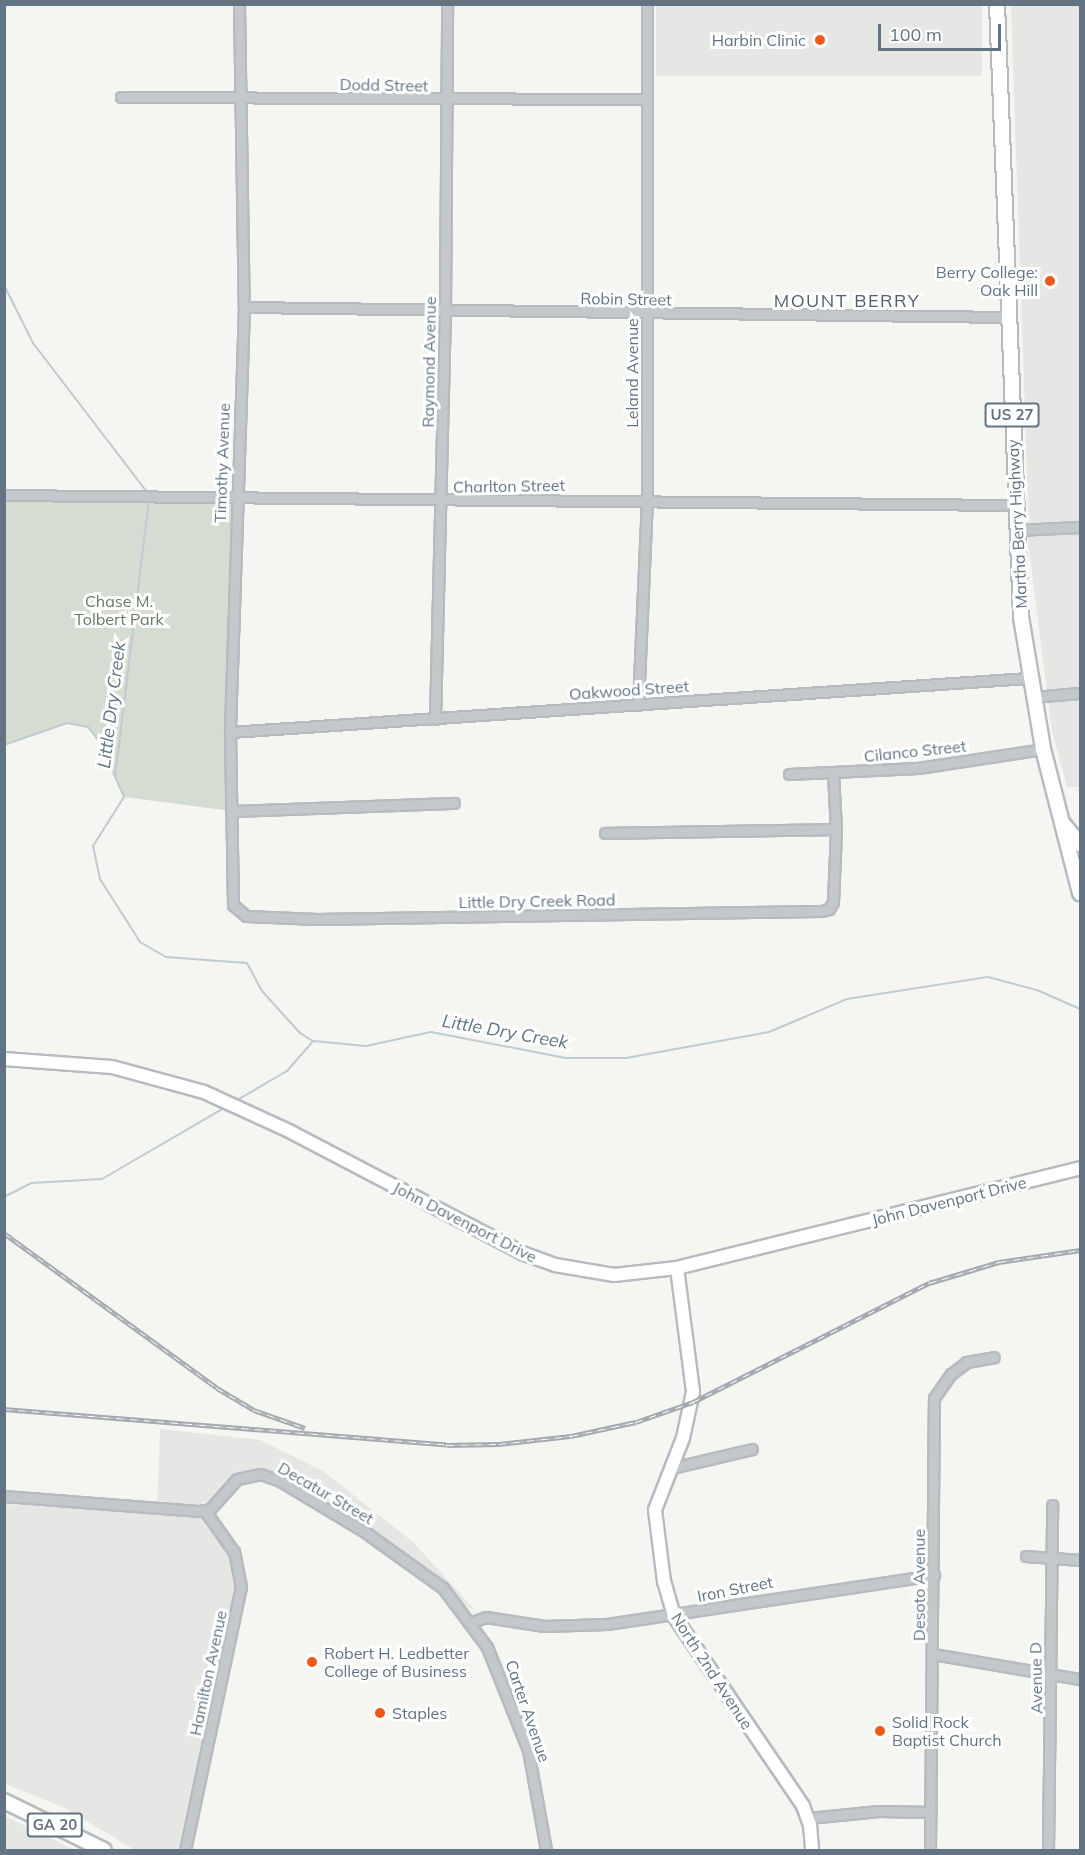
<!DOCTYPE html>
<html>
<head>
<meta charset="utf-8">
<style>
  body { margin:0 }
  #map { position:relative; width:1085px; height:1855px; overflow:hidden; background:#f5f6f1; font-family:Mulish,sans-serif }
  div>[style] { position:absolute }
  .built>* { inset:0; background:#e6e7e5; transform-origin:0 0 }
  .green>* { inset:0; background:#d5ddd2 }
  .stream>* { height:2px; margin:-1px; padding:0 1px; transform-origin:1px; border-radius:1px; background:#c0cad0 }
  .roads { filter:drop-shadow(2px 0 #b6bbc0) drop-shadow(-2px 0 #b6bbc0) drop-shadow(0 2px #b6bbc0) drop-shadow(0 -2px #b6bbc0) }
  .street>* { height:9px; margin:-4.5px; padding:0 4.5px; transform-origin:4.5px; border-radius:4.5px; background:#c4c8cb }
  .secondary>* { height:12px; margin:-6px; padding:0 6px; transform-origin:6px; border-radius:6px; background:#fff }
  .primary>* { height:14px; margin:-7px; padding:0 7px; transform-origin:7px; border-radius:7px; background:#fff }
  .rail>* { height:4.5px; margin-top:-2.25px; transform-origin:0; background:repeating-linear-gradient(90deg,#fff 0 7px,#a4aab0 0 14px); box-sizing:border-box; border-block:2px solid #a4aab0 }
  .dots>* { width:16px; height:16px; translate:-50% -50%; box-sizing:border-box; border:3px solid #fff; border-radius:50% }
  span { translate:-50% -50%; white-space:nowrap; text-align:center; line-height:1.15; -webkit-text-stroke:6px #fff; paint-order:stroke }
  .shield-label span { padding:2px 4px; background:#fff; border:2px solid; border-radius:4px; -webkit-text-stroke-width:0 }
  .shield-label { font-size:15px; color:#627384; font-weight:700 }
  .poi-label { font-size:16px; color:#627384 }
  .right { translate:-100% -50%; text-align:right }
  .left { translate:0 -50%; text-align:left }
  .street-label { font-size:16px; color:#627384 }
  .park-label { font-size:16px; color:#657b62 }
  .neighbourhood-label { font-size:18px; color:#515d69; letter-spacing:1.5px }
  .water-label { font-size:18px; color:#5e7682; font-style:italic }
  .frame { position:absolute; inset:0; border:6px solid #627384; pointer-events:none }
  .scale { position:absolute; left:878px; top:24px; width:123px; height:27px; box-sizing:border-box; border:3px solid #627384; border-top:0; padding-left:8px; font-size:18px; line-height:21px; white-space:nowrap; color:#627384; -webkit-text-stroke:4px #fff; paint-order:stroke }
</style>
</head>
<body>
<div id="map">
  <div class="built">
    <div style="left:656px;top:5px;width:326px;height:71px"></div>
    <div style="clip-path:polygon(1011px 5px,1080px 5px,1080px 532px,1029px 532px)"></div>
    <div style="clip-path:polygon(1080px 533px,1080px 787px,1067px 787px,1052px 731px,1027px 534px)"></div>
    <div style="clip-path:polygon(160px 1429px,260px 1440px,323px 1471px,413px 1542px,475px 1610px,468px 1608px,433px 1572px,350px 1516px,274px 1471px,238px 1471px,207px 1502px,202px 1502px,205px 1525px,229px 1555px,236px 1582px,178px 1850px,135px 1850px,65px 1808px,5px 1784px,5px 1504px,157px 1513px)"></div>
    <div style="clip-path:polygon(4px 1816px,38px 1832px,75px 1850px,5px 1850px)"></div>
  </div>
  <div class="green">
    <div style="clip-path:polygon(5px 495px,235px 498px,231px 811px,124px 797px,99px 741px,88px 727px,67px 723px,5px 745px)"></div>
  </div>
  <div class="stream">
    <div style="left:4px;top:285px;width:65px;rotate:63.4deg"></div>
    <div style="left:33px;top:343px;width:188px;rotate:52.6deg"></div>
    <div style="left:4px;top:745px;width:67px;rotate:-19.2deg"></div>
    <div style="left:67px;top:723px;width:21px;rotate:11deg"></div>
    <div style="left:88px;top:727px;width:18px;rotate:52deg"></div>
    <div style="left:99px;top:741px;width:61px;rotate:65.9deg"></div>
    <div style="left:124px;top:797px;width:58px;rotate:122.3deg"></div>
    <div style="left:93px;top:846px;width:34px;rotate:78deg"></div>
    <div style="left:100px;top:879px;width:75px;rotate:57.6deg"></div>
    <div style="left:140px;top:942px;width:30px;rotate:30deg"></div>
    <div style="left:166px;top:957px;width:81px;rotate:4.2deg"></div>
    <div style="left:247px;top:963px;width:32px;rotate:62deg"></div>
    <div style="left:262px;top:991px;width:57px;rotate:47.9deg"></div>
    <div style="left:300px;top:1033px;width:15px;rotate:32deg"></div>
    <div style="left:313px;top:1041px;width:53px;rotate:5.4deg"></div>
    <div style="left:366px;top:1046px;width:66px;rotate:-12.2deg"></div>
    <div style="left:431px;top:1032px;width:137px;rotate:10.9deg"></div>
    <div style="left:566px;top:1058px;width:60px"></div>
    <div style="left:626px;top:1058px;width:145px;rotate:-10.3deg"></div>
    <div style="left:769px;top:1032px;width:85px;rotate:-22.9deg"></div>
    <div style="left:847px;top:999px;width:143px;rotate:-8.9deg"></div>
    <div style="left:988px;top:977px;width:51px;rotate:14.9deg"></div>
    <div style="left:1037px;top:990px;width:47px;rotate:23.8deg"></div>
    <div style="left:115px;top:777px;width:279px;rotate:-83deg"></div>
    <div style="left:239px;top:1099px;width:56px;rotate:-30.3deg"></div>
    <div style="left:287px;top:1071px;width:40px;rotate:-49deg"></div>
    <div style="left:4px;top:1197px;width:30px;rotate:-27deg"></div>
    <div style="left:31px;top:1183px;width:71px;rotate:-3.2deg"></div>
    <div style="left:102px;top:1179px;width:141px;rotate:-30.2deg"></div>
  </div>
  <div class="roads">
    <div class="street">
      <div style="left:239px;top:4px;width:303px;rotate:89.1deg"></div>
      <div style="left:244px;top:307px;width:425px;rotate:91.9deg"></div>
      <div style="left:230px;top:732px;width:173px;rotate:89deg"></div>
      <div style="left:233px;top:905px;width:17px;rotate:40deg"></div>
      <div style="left:246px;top:916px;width:71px;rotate:2.4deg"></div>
      <div style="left:317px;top:919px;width:504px;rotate:-0.91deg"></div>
      <div style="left:821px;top:911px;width:8px;rotate:-14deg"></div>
      <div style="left:829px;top:909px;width:8px;rotate:-60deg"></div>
      <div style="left:833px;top:902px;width:73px;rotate:-87.6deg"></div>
      <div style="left:836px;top:829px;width:55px;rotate:-93.1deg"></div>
      <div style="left:121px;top:97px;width:525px;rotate:0.22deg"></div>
      <div style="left:244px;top:307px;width:764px;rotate:0.75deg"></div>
      <div style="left:4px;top:495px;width:1011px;rotate:0.57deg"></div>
      <div style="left:1016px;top:530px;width:64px;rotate:-2.7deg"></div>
      <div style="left:1033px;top:697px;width:47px;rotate:-4.9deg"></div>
      <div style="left:638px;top:705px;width:207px;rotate:-87.5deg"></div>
      <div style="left:647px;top:498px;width:494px;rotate:-90deg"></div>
      <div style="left:435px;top:719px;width:407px;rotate:-88.6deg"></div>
      <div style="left:445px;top:312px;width:308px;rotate:-89.6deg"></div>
      <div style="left:230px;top:732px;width:801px;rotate:-3.87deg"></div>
      <div style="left:789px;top:774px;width:129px;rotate:-2.7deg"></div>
      <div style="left:918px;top:768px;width:126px;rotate:-8.6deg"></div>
      <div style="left:231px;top:811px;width:223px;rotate:-2.1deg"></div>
      <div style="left:605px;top:833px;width:231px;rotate:-1deg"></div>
      <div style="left:671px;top:1468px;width:83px;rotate:-13.2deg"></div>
      <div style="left:4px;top:1496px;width:197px;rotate:4.4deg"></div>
      <div style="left:200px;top:1511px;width:10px;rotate:-11deg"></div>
      <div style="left:210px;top:1509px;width:40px;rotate:-48deg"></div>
      <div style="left:237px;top:1479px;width:24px;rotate:-12deg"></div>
      <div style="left:260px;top:1474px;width:21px;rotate:19deg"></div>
      <div style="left:280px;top:1481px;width:99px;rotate:31deg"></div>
      <div style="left:365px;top:1532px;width:96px;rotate:35.7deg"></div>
      <div style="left:443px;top:1588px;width:74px;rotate:53.3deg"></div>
      <div style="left:487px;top:1647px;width:111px;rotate:68.3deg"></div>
      <div style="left:528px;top:1750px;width:102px;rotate:79.8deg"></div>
      <div style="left:1026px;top:1556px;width:54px;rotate:4.2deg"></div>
      <div style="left:472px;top:1622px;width:15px;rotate:-20deg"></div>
      <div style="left:486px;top:1617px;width:59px;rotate:8.8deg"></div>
      <div style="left:544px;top:1626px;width:63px;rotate:-1.8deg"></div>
      <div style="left:607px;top:1624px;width:331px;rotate:-8.5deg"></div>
      <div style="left:933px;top:1654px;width:149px;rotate:9.7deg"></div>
      <div style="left:809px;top:1818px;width:70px;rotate:-5.7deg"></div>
      <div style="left:879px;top:1811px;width:52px;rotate:1.1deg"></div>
      <div style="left:185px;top:1850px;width:269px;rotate:-78deg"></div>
      <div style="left:241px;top:1587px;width:36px;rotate:-101deg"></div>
      <div style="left:234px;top:1552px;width:50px;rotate:-125.3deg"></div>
      <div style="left:930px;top:1850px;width:452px;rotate:-89.5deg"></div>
      <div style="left:934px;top:1398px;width:29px;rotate:-55deg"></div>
      <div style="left:951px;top:1374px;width:20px;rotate:-37deg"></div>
      <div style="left:967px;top:1362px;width:27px;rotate:-10deg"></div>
      <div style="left:1048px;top:1850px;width:345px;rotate:-89.3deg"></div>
    </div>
    <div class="secondary">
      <div style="left:4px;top:1059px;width:108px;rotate:4.2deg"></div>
      <div style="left:112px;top:1067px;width:95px;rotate:15.2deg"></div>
      <div style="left:204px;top:1092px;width:94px;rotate:24.6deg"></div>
      <div style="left:289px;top:1131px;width:263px;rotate:27.6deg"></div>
      <div style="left:522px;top:1253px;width:35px;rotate:20deg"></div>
      <div style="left:555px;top:1265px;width:60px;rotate:9.6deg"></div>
      <div style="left:614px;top:1275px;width:63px;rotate:-6.3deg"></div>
      <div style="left:677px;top:1268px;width:415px;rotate:-13.9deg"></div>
      <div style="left:677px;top:1268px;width:125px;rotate:82.6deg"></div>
      <div style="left:693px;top:1392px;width:47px;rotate:102.3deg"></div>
      <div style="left:683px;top:1438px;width:77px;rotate:111.3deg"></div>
      <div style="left:655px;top:1510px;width:72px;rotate:82.8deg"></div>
      <div style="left:664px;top:1581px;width:36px;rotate:74deg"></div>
      <div style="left:674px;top:1616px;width:230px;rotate:55.8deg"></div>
      <div style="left:803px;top:1806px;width:20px;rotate:70deg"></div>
      <div style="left:810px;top:1825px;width:25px;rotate:85deg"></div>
    </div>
    <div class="primary">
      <div style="left:997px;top:4px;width:613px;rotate:87.76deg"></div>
      <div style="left:1021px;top:617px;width:134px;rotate:80.5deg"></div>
      <div style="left:1043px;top:749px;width:149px;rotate:75.6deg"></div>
      <div style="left:1064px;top:825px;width:25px;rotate:50deg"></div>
      <div style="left:4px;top:1801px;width:111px;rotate:26.1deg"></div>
    </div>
  </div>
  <div class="rail">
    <div style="left:4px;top:1233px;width:263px;rotate:36deg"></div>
    <div style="left:217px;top:1388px;width:43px;rotate:30.7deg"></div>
    <div style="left:254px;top:1410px;width:54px;rotate:19.4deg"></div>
    <div style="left:4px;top:1409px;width:444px;rotate:4.6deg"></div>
    <div style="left:447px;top:1445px;width:52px;rotate:-1.1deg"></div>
    <div style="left:499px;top:1444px;width:72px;rotate:-6.3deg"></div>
    <div style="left:571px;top:1436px;width:66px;rotate:-12.2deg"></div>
    <div style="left:636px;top:1422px;width:60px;rotate:-19.3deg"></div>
    <div style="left:693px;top:1402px;width:264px;rotate:-26.8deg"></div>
    <div style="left:929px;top:1283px;width:73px;rotate:-16.7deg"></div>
    <div style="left:999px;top:1262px;width:82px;rotate:-8.4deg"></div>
  </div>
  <div class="dots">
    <div style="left:820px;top:40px;background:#ee5819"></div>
    <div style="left:1050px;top:281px;background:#ee5819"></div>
    <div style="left:312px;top:1662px;background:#ee5819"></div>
    <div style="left:380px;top:1713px;background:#ee5819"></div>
    <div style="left:880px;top:1731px;background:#ee5819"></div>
  </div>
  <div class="shield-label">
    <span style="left:1012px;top:415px">US 27</span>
    <span style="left:55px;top:1825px">GA 20</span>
  </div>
  <div class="poi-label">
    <span class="right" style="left:806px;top:40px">Harbin Clinic</span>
    <span class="right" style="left:1038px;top:281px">Berry College:<br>Oak Hill</span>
    <span class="left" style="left:324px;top:1662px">Robert H. Ledbetter<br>College of Business</span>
    <span class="left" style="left:392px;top:1713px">Staples</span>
    <span class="left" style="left:892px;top:1731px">Solid Rock<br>Baptist Church</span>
  </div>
  <div class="street-label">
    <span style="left:384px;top:85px;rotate:1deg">Dodd Street</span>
    <span style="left:626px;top:299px;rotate:1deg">Robin Street</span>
    <span style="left:429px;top:362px;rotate:-89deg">Raymond Avenue</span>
    <span style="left:632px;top:373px;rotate:-90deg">Leland Avenue</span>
    <span style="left:222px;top:463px;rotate:-88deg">Timothy Avenue</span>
    <span style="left:509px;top:486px;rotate:-1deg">Charlton Street</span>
    <span style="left:1017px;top:524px;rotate:-93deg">Martha Berry Highway</span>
    <span style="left:629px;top:690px;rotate:-4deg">Oakwood Street</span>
    <span style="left:915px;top:751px;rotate:-6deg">Cilanco Street</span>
    <span style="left:537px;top:901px;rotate:-1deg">Little Dry Creek Road</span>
    <span style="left:949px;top:1201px;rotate:-14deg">John Davenport Drive</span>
    <span style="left:465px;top:1222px;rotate:27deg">John Davenport Drive</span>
    <span style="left:326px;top:1493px;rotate:30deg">Decatur Street</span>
    <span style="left:919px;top:1585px;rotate:-90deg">Desoto Avenue</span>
    <span style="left:735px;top:1589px;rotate:-11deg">Iron Street</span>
    <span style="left:712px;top:1671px;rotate:57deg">North 2nd Avenue</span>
    <span style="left:208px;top:1673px;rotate:-78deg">Hamilton Avenue</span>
    <span style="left:1036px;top:1678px;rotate:-91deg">Avenue D</span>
    <span style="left:528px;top:1711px;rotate:71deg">Carter Avenue</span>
  </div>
  <div class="park-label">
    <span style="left:119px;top:610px">Chase M.<br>Tolbert Park</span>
  </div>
  <div class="neighbourhood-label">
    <span style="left:847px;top:301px">MOUNT BERRY</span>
  </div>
  <div class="water-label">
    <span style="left:112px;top:705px;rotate:-83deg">Little Dry Creek</span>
    <span style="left:505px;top:1032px;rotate:10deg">Little Dry Creek</span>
  </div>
  <div class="frame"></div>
  <div class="scale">100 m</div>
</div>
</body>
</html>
